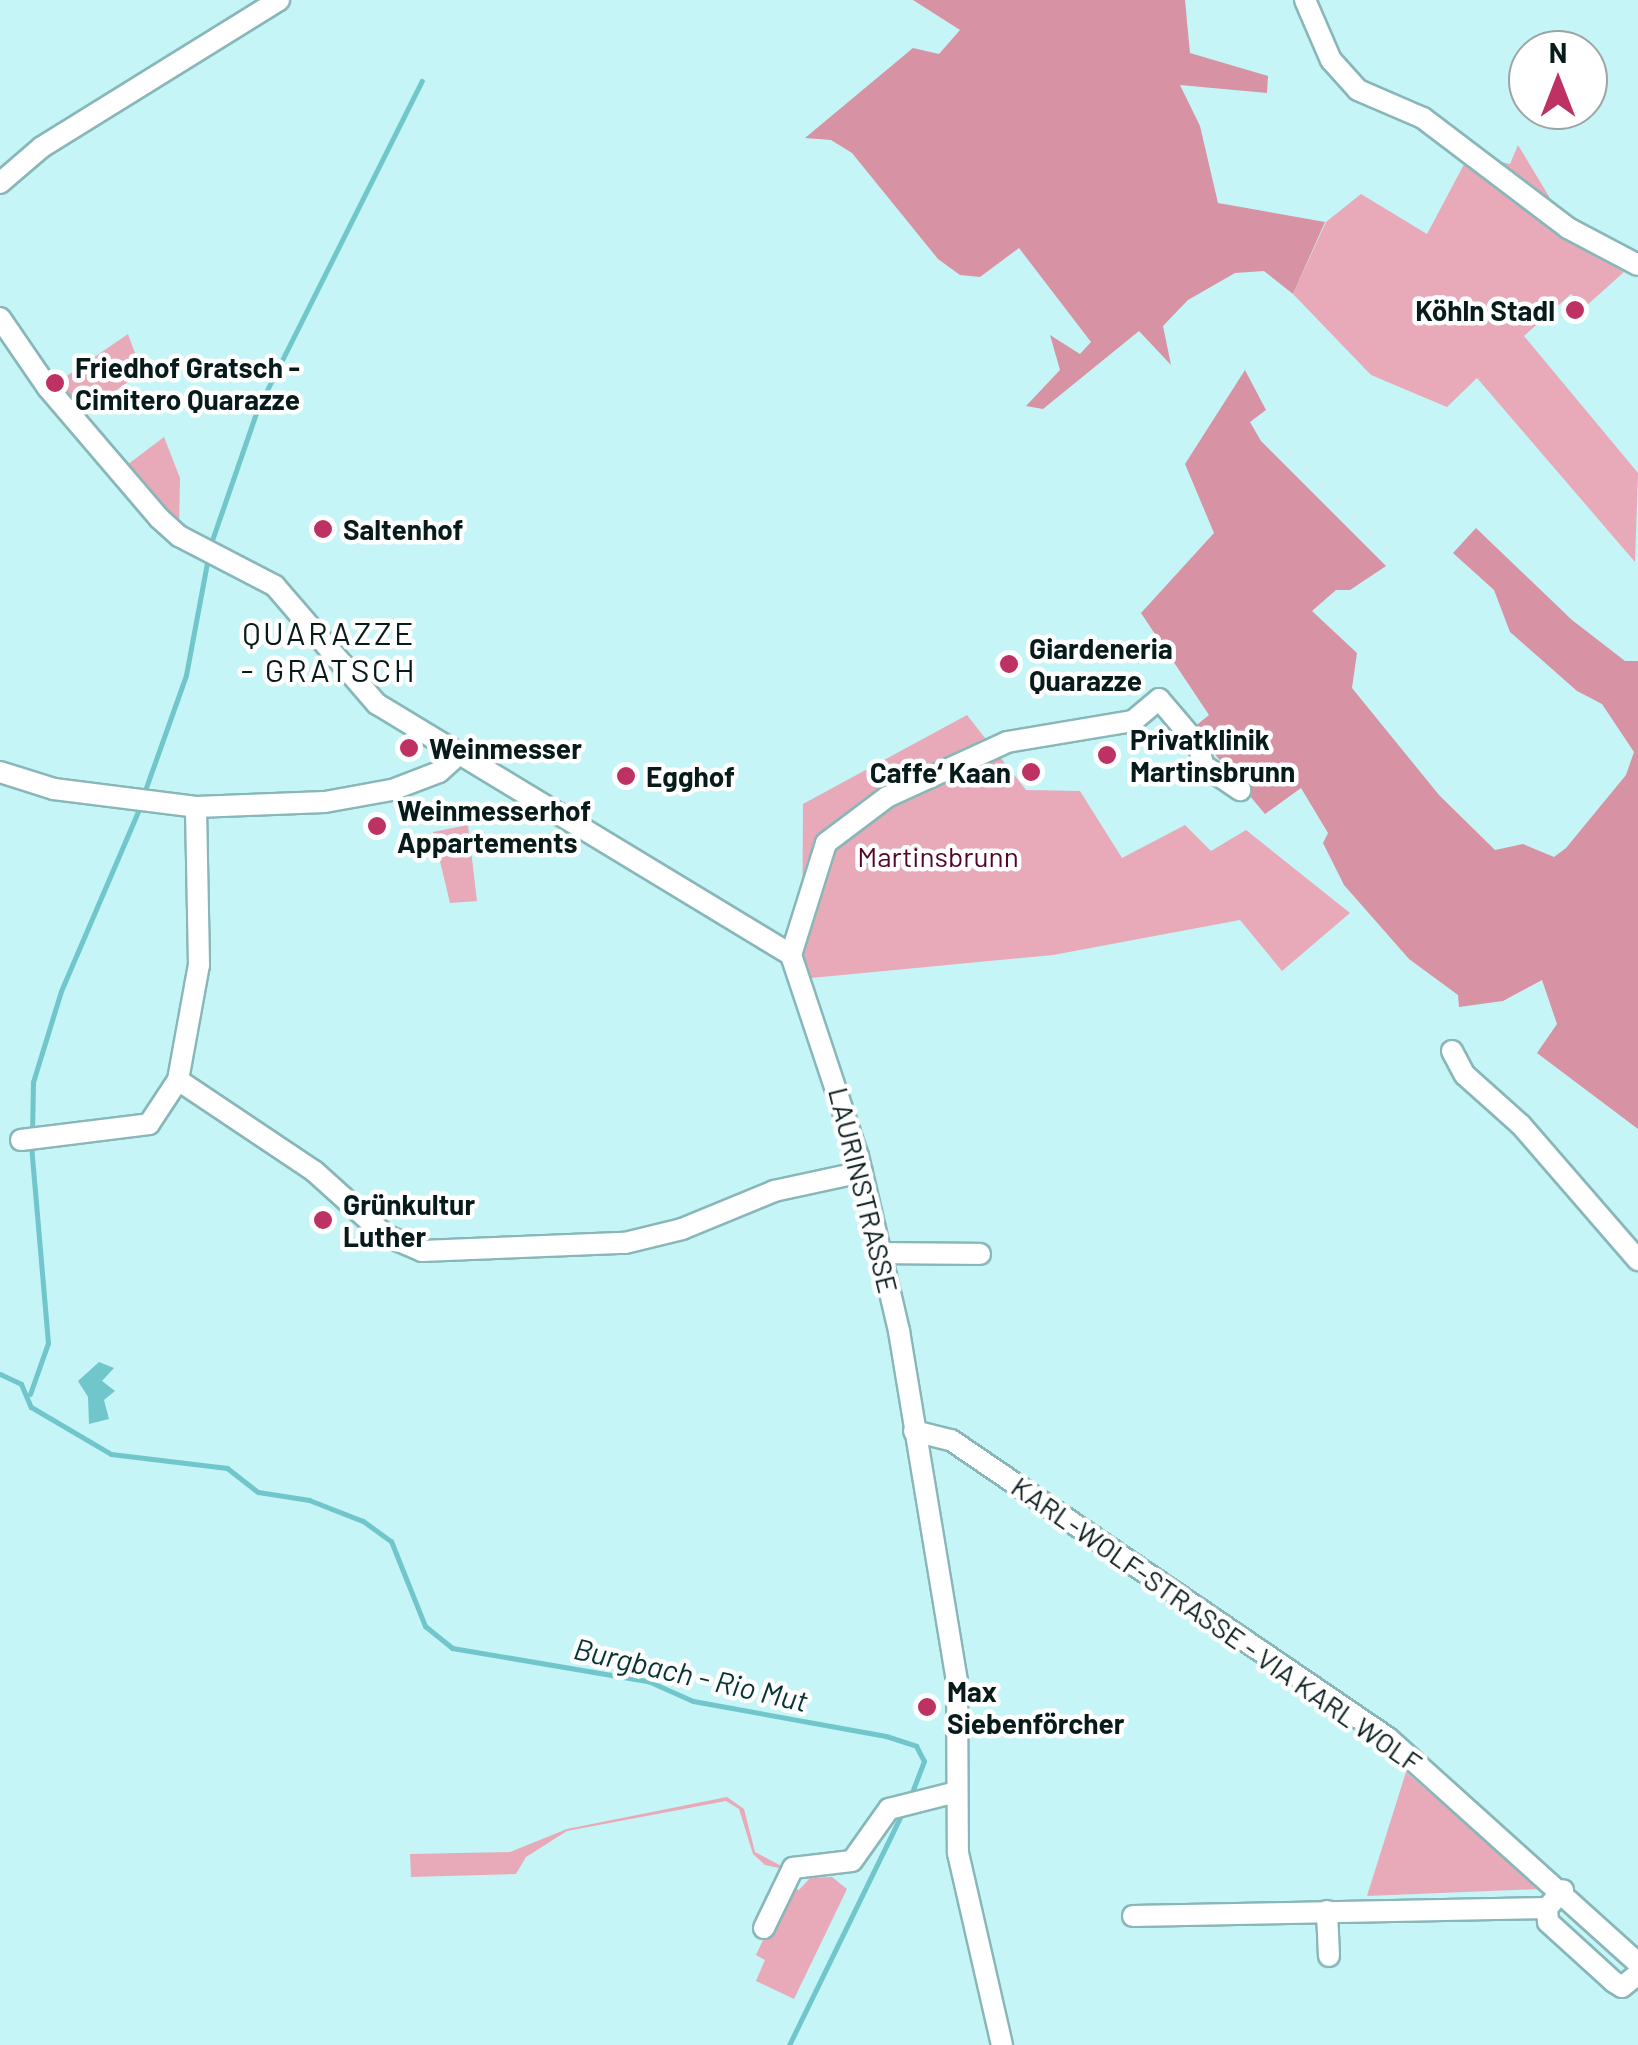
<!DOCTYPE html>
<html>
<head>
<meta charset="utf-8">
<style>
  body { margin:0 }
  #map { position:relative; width:1638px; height:2045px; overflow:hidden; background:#c5f5f6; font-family:Barlow,sans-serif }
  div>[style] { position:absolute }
  .green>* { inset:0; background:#e8aab8 }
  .forest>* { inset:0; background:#d793a3 }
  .water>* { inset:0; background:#70c6ca }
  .stream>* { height:5px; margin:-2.5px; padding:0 2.5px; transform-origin:2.5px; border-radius:2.5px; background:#70c6ca }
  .roads { filter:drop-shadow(2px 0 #89b7b9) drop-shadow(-2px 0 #89b7b9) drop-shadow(0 2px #89b7b9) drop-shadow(0 -2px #89b7b9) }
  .minor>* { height:20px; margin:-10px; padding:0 10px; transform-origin:10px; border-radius:10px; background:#fff }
  .dots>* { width:28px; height:28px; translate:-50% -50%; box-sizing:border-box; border:5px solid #fff; border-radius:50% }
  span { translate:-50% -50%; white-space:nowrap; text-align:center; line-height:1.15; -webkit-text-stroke:9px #fff; paint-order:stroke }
  .poi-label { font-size:28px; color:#081b1b; font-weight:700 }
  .right { translate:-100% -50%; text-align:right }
  .left { translate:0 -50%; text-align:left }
  .park-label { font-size:28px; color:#550426 }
  .street-label { font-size:28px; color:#081b1b }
  .water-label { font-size:30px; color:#073335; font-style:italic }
  .quarter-label { font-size:32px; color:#081b1b; letter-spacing:2.5px }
  .north { position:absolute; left:1508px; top:30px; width:100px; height:100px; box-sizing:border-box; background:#fff; border:2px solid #9ca4a4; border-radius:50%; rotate:0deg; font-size:28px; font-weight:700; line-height:40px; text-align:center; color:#081b1b }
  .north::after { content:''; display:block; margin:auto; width:35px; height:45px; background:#bd3163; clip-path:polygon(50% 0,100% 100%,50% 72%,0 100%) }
</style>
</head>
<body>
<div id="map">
  <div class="green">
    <div style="clip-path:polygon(1518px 145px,1568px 228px,1634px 263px,1585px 307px,1571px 294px,1524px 336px,1638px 473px,1635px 562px,1477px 378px,1447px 407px,1371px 375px,1293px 294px,1326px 222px,1361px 194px,1427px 234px,1469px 155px,1510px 164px)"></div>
    <div style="clip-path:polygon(128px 334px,142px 372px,83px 414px,58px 382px)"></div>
    <div style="clip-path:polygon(164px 437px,180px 478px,179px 529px,127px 465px)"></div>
    <div style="clip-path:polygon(967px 715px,1026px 790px,1080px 791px,1122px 858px,1185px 825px,1211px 851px,1246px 830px,1350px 913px,1282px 971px,1240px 920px,1053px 955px,811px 978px,802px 961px,803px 804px)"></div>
    <div style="clip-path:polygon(468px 825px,477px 901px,450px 903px,433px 832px)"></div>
    <div style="clip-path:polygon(1406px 1772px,1541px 1889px,1367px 1896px)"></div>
    <div style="clip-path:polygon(727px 1797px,744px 1809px,755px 1852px,789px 1870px,765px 1865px,753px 1854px,739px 1809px,726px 1801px,567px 1831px,526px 1857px,516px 1874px,411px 1877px,410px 1854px,510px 1852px,567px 1829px)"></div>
    <div style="clip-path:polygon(832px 1877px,847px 1889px,794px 1999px,756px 1981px,765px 1960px,756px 1955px,789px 1886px,799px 1890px,810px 1878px)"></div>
  </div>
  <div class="forest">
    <div style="clip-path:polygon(913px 0,1185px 0,1190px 53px,1268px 76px,1267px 93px,1180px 85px,1200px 126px,1218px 203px,1325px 222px,1293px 294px,1264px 271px,1235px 273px,1188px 300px,1163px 326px,1171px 365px,1139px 331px,1043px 409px,1026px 406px,1060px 370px,1050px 335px,1080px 354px,1091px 342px,1019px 248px,980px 277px,960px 275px,938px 259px,852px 153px,831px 140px,805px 138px,913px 48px,939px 54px,960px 30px)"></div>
    <div style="clip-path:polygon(1245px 370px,1266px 410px,1250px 422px,1261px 441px,1386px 566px,1350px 590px,1336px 590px,1312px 611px,1357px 653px,1352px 688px,1439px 795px,1495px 850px,1523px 844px,1554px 857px,1566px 848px,1626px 775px,1634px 752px,1602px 704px,1577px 691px,1510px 632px,1494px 590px,1453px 553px,1476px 528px,1572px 620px,1625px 661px,1638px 661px,1638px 1129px,1537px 1053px,1557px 1024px,1542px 980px,1503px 1001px,1459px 1007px,1458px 995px,1409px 959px,1344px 885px,1323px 843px,1328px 833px,1301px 788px,1265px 814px,1193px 728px,1209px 715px,1141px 613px,1214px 533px,1185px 464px)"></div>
  </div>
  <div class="water">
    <div style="clip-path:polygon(99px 1362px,114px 1368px,102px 1381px,115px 1391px,104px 1400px,109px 1419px,89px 1424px,88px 1397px,78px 1381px)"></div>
  </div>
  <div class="stream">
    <div style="left:210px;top:546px;width:144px;rotate:-70.9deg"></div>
    <div style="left:257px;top:410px;width:368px;rotate:-63.4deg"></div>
    <div style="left:143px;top:796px;width:128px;rotate:-70.4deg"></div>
    <div style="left:186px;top:675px;width:120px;rotate:-79.4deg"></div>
    <div style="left:32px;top:1135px;width:53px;rotate:-88.9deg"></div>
    <div style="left:33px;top:1082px;width:95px;rotate:-72.9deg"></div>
    <div style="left:61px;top:991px;width:200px;rotate:-66.8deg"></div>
    <div style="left:0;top:1374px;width:23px;rotate:25deg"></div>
    <div style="left:21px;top:1384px;width:25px;rotate:67deg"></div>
    <div style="left:31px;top:1407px;width:93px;rotate:30.4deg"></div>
    <div style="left:111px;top:1454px;width:117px;rotate:6.9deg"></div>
    <div style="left:227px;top:1468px;width:39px;rotate:38deg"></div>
    <div style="left:258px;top:1492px;width:52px;rotate:8.9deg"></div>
    <div style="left:309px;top:1500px;width:58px;rotate:21.3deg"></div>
    <div style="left:363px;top:1521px;width:34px;rotate:36deg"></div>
    <div style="left:391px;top:1541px;width:92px;rotate:68.2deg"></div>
    <div style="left:425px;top:1626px;width:35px;rotate:39deg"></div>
    <div style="left:452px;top:1648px;width:199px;rotate:9.6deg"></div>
    <div style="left:648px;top:1681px;width:49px;rotate:24deg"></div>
    <div style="left:693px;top:1701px;width:196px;rotate:10.3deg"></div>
    <div style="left:886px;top:1736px;width:32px;rotate:18deg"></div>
    <div style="left:916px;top:1746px;width:17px;rotate:62deg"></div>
    <div style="left:924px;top:1761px;width:39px;rotate:111deg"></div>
    <div style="left:30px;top:1394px;width:54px;rotate:-70.6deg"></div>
    <div style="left:48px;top:1343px;width:198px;rotate:-94.9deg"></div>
    <div style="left:789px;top:2045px;width:260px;rotate:-64deg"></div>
  </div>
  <div class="roads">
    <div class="minor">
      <div style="left:1305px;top:0;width:65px;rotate:66.6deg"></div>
      <div style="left:1331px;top:60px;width:40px;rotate:48deg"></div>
      <div style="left:1358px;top:90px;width:71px;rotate:23.3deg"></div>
      <div style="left:1423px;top:118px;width:182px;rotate:37.2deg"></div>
      <div style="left:1568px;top:228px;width:79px;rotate:27.9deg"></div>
      <div style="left:0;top:183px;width:55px;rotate:-40.6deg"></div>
      <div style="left:42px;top:147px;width:279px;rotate:-31.8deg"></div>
      <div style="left:0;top:318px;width:85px;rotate:55.6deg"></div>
      <div style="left:48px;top:388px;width:171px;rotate:49.5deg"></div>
      <div style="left:159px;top:518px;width:27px;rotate:42deg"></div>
      <div style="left:179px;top:536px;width:108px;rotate:27.5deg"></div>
      <div style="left:275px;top:586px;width:156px;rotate:49.2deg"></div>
      <div style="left:377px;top:704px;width:484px;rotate:31.2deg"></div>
      <div style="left:0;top:772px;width:57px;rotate:17.5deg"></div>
      <div style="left:54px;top:789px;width:143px;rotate:7.2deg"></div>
      <div style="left:196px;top:807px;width:129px;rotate:-2.2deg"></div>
      <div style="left:325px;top:802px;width:68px;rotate:-10.2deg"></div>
      <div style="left:392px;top:790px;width:50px;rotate:-21deg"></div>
      <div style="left:439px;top:772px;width:25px;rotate:-42deg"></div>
      <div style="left:791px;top:955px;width:212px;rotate:71.6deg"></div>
      <div style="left:858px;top:1156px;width:180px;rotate:76.8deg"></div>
      <div style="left:899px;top:1331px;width:355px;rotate:80.6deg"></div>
      <div style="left:957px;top:1681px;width:172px;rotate:89.7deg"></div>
      <div style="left:958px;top:1853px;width:197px;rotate:77.1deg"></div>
      <div style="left:791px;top:955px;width:117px;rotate:-72.6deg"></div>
      <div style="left:826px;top:843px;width:76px;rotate:-37deg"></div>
      <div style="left:887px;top:797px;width:132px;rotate:-24.6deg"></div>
      <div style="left:1007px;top:742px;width:128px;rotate:-9.5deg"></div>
      <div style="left:1133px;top:721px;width:34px;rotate:-40deg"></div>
      <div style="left:1159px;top:699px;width:62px;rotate:49.6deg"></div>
      <div style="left:1199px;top:746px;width:19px;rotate:78deg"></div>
      <div style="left:1203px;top:765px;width:45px;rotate:34deg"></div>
      <div style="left:1452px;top:1051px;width:27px;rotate:62deg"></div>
      <div style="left:1465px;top:1075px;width:75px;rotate:41.8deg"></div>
      <div style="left:1521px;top:1125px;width:179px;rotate:49.1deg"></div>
      <div style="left:178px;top:1080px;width:117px;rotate:-79.7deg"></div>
      <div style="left:199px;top:965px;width:158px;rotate:-91.1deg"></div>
      <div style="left:21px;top:1140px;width:129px;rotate:-7.1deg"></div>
      <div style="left:149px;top:1124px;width:53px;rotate:-56.6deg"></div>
      <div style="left:178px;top:1080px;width:164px;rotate:33.8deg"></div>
      <div style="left:314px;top:1171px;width:96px;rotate:42deg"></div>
      <div style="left:385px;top:1235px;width:40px;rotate:23.4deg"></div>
      <div style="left:422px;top:1251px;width:203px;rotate:-2.3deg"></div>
      <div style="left:625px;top:1243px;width:59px;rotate:-13.8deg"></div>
      <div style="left:682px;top:1229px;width:100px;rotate:-22.4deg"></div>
      <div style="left:774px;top:1191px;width:90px;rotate:-12.2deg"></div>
      <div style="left:883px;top:1253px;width:97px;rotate:0.6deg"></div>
      <div style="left:914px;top:1431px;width:38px;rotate:14deg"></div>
      <div style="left:951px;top:1440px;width:529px;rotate:34.29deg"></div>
      <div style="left:1388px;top:1738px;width:336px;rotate:42deg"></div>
      <div style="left:1547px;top:1908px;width:14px;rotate:86deg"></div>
      <div style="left:1548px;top:1922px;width:89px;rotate:42.3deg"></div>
      <div style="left:1614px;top:1982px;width:9px;rotate:32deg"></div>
      <div style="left:1622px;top:1987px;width:21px;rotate:-39deg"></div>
      <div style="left:1327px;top:1911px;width:45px;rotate:87.5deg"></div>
      <div style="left:1133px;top:1916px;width:414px;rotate:-1.1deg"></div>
      <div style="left:1547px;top:1908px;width:24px;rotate:-48deg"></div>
      <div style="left:764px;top:1928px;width:67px;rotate:-64.2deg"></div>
      <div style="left:793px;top:1868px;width:59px;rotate:-6.8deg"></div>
      <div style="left:852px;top:1861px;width:64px;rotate:-54.6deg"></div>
      <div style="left:889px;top:1809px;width:69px;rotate:-14.2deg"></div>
    </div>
  </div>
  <div class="dots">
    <div style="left:1575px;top:310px;background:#bd3163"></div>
    <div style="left:55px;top:383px;background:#bd3163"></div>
    <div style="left:323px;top:529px;background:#bd3163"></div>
    <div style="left:1009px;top:664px;background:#bd3163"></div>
    <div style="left:409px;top:748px;background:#bd3163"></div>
    <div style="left:1107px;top:755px;background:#bd3163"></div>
    <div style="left:1031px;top:772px;background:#bd3163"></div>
    <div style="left:626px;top:776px;background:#bd3163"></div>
    <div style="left:377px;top:826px;background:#bd3163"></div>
    <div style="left:323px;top:1220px;background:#bd3163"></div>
    <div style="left:927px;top:1707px;background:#bd3163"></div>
  </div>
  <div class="poi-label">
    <span class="right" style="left:1555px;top:310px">Köhln Stadl</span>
    <span class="left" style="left:75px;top:383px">Friedhof Gratsch -<br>Cimitero Quarazze</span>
    <span class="left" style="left:343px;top:529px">Saltenhof</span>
    <span class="left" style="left:1029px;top:664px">Giardeneria<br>Quarazze</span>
    <span class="left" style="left:1130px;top:755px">Privatklinik<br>Martinsbrunn</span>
    <span class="left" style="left:429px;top:748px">Weinmesser</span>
    <span class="right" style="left:1011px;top:772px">Caffe‘ Kaan</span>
    <span class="left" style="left:646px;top:776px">Egghof</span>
    <span class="left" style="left:397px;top:826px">Weinmesserhof<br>Appartements</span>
    <span class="left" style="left:343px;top:1220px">Grünkultur<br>Luther</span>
    <span class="left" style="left:947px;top:1707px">Max<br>Siebenförcher</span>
  </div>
  <div class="park-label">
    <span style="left:938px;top:856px">Martinsbrunn</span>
  </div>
  <div class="street-label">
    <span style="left:864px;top:1190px;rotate:76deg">LAURINSTRASSE</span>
    <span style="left:1217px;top:1624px;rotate:35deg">KARL-WOLF-STRASSE - VIA KARL WOLF</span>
  </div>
  <div class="water-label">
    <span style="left:691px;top:1674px;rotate:13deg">Burgbach - Rio Mut</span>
  </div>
  <div class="quarter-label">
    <span style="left:329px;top:651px">QUARAZZE<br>- GRATSCH</span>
  </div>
  <div class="north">N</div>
</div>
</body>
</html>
